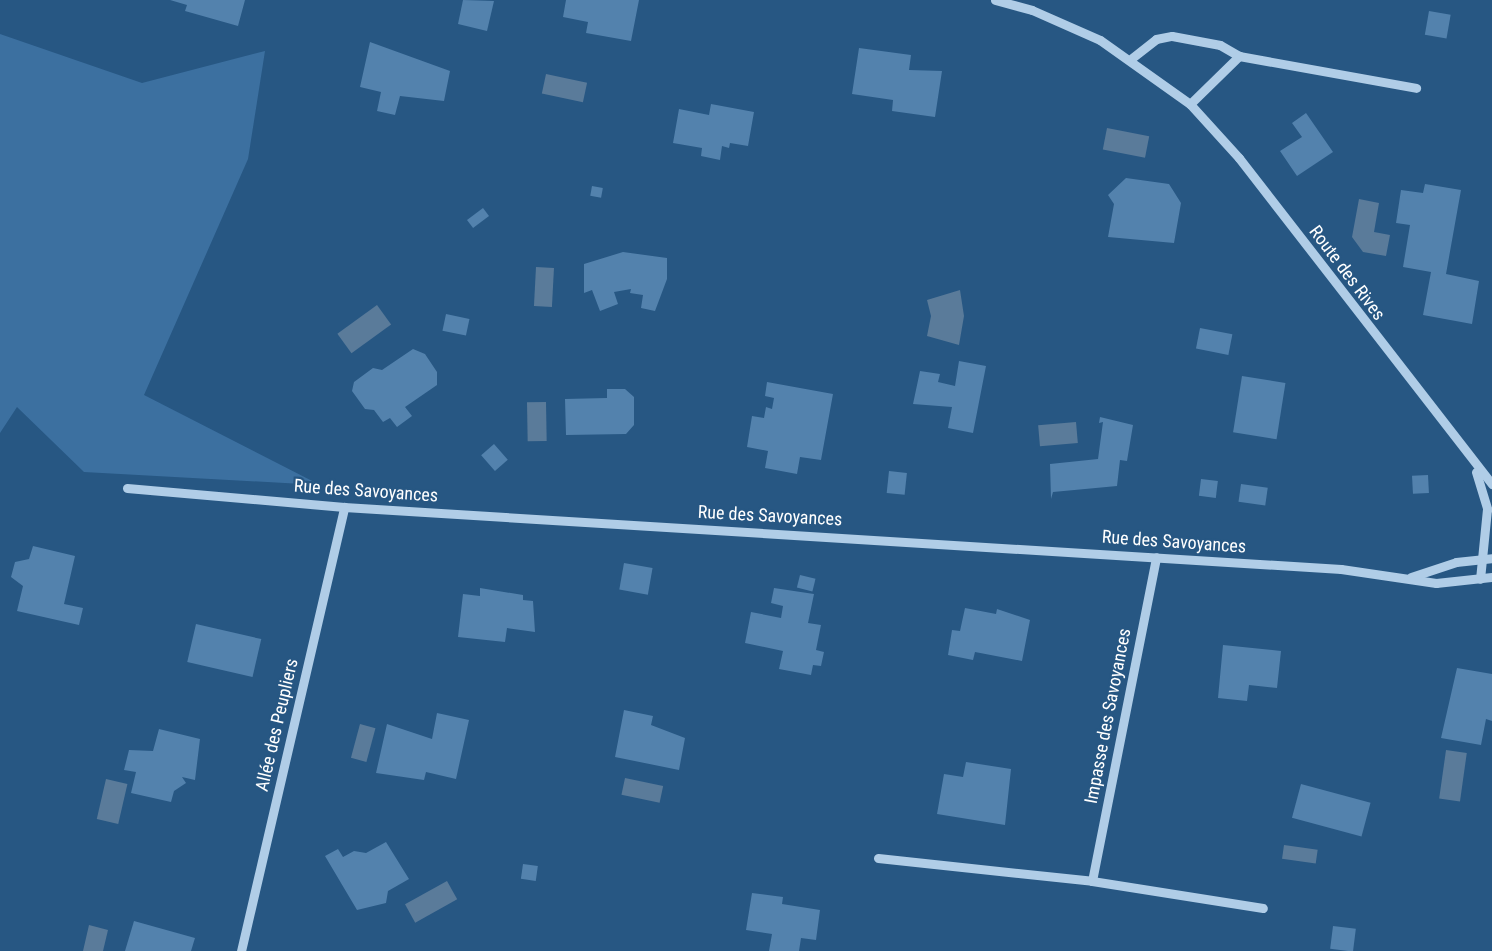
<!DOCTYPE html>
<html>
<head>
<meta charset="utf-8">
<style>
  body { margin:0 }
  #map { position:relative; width:1492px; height:951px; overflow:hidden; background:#275783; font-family:"Roboto Condensed",sans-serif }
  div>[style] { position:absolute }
  .green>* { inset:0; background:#3c70a0 }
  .water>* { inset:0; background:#5a7b9a; transform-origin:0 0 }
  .building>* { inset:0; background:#5382ad; transform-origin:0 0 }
  .minor>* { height:9px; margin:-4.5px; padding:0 4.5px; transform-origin:4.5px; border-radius:4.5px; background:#b0cde7 }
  span { translate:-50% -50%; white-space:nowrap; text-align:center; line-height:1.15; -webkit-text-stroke:4.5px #275783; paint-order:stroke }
  .street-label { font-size:18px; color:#fff }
</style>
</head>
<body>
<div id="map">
  <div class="green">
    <div style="clip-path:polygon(0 34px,142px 83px,265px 51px,248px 159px,144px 395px,320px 485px,84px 472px,17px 407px,0 433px)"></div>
  </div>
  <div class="water">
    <div style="left:546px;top:74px;width:42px;height:20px;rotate:12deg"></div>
    <div style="left:1107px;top:128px;width:43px;height:22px;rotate:11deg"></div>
    <div style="clip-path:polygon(1359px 199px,1379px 203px,1374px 232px,1390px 235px,1386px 256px,1363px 252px,1352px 237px)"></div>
    <div style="left:536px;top:267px;width:18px;height:39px;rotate:3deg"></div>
    <div style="clip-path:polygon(960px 290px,964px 316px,959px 345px,927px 336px,931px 316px,927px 300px)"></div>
    <div style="left:377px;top:305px;width:24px;height:49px;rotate:54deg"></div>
    <div style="left:546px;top:402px;width:39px;height:19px;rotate:89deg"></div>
    <div style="left:1076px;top:422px;width:21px;height:38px;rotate:85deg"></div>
    <div style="left:360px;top:724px;width:16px;height:35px;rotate:15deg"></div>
    <div style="left:1446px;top:750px;width:21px;height:49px;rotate:8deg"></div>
    <div style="left:625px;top:778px;width:39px;height:17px;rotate:12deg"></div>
    <div style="left:106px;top:779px;width:22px;height:41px;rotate:13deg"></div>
    <div style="left:1284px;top:845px;width:34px;height:14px;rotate:8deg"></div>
    <div style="left:447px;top:881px;width:21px;height:48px;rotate:61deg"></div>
    <div style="clip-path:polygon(89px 925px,108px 930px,103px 951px,83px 951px)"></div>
  </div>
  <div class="building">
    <div style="clip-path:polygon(170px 0,245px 0,238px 26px,185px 11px,187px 5px)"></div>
    <div style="clip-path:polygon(463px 0,494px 1px,487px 31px,458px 24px)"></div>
    <div style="clip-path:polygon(566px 0,639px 0,631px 41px,586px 33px,588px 22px,563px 17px)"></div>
    <div style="left:1429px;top:11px;width:22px;height:24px;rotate:10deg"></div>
    <div style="clip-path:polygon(370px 42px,450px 71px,444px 101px,400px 96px,395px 115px,377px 111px,381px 92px,360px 87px)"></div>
    <div style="clip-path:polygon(859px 48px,911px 55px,909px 70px,942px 71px,935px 117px,892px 111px,893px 100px,852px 94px)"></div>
    <div style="clip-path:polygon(711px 104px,754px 112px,748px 146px,730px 143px,729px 148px,722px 146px,720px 160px,701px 156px,702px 148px,673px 143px,679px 109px,709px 115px)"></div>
    <div style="clip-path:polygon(1306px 113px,1333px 152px,1297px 176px,1280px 151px,1302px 137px,1292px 123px)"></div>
    <div style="clip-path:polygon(1126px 178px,1169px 184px,1181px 203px,1174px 243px,1108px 237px,1114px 204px,1108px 195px)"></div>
    <div style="clip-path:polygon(1425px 184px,1461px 190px,1446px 274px,1479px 281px,1472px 324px,1423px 315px,1431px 272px,1403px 267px,1410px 225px,1396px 223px,1401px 190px,1423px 193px)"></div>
    <div style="left:592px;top:186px;width:11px;height:10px;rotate:10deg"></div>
    <div style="left:483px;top:208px;width:10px;height:20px;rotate:53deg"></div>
    <div style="clip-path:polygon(623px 252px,667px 258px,667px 279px,655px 311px,641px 308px,643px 295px,630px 293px,631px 289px,614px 292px,618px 304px,600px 311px,592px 290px,584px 293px,584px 264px)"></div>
    <div style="left:446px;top:314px;width:24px;height:17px;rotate:12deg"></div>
    <div style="left:1200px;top:328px;width:33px;height:21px;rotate:11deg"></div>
    <div style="clip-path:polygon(413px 349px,425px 354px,437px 372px,437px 385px,405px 407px,412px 416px,397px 427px,390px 418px,383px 422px,374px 410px,365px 409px,352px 391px,354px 382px,373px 368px,382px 370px)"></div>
    <div style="clip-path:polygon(959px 361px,986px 366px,973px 433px,948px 428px,952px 407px,913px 404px,920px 371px,940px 374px,938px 382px,955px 386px)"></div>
    <div style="left:1242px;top:376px;width:44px;height:57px;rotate:9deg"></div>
    <div style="clip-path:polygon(767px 382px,833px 394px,821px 460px,800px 457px,797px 474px,765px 468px,768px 451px,747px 447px,752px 416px,764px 418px,766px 407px,772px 409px,774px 398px,765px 396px)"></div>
    <div style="clip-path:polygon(607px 389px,625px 389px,634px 397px,634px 425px,626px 434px,566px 435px,565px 399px,607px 398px)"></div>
    <div style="clip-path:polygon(1100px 417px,1133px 425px,1127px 461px,1120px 460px,1117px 486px,1053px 492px,1051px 499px,1050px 464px,1098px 459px,1103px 422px,1099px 423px)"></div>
    <div style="left:494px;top:444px;width:21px;height:17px;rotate:49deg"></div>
    <div style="left:889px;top:471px;width:18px;height:22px;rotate:6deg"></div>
    <div style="left:1428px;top:475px;width:18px;height:16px;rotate:87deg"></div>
    <div style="left:1201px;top:479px;width:17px;height:17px;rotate:7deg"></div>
    <div style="left:1241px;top:484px;width:27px;height:18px;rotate:8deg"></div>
    <div style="clip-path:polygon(33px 546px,75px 556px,64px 604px,83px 608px,79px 625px,17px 611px,23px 586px,11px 577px,15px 562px,29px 559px)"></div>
    <div style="left:624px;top:563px;width:29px;height:27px;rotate:10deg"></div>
    <div style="left:800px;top:575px;width:16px;height:13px;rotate:14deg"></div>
    <div style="clip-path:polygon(480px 588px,523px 595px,523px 600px,533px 601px,535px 632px,507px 628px,505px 642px,458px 637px,463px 594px,480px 596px)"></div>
    <div style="clip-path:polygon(774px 588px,814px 594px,808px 623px,821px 625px,816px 650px,824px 652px,821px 666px,813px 665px,811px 675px,779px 669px,783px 651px,745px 643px,751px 612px,781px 618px,783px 606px,771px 603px)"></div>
    <div style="clip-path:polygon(965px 608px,996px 614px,997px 609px,1030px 620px,1022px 661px,975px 652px,973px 660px,948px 655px,952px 630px,960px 631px)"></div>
    <div style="left:196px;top:624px;width:67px;height:39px;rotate:13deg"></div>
    <div style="clip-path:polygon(1223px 645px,1281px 651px,1277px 688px,1249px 685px,1247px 701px,1218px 698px)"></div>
    <div style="clip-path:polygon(1457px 668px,1492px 674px,1492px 721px,1486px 719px,1481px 745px,1441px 738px)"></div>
    <div style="clip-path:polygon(624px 710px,653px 716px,651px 725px,685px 738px,679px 770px,615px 757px)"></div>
    <div style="clip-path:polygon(437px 713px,469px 720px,456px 779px,426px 772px,424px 780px,376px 773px,387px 724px,432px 739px)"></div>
    <div style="clip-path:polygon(159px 729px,200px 739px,195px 780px,182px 777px,186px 783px,174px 791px,171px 802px,131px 793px,136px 772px,124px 770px,129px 750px,153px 751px)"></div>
    <div style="clip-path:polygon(966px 762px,1011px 769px,1005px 825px,937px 814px,944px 774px,963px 777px)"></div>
    <div style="left:1301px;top:784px;width:72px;height:35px;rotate:15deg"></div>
    <div style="clip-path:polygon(386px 842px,409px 879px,388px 891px,386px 903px,357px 910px,325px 856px,338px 849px,343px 857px,354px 851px,366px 853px)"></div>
    <div style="left:523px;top:864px;width:15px;height:15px;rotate:8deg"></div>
    <div style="clip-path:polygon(752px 893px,783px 897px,782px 904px,820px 910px,816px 940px,801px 938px,799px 951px,769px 951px,772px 934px,746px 930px)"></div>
    <div style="clip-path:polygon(134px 921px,195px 938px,191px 951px,125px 951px)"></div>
    <div style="left:1333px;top:926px;width:23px;height:23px;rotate:7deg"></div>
  </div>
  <div class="minor">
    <div style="left:995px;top:0;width:38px;rotate:15deg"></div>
    <div style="left:1032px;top:10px;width:74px;rotate:23.8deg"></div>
    <div style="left:1100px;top:40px;width:110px;rotate:35.4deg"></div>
    <div style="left:1190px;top:104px;width:73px;rotate:47.8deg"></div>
    <div style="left:1239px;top:158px;width:413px;rotate:52.2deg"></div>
    <div style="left:1132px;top:58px;width:31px;rotate:-38deg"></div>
    <div style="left:1156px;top:39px;width:16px;rotate:-11deg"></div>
    <div style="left:1172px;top:36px;width:49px;rotate:10.6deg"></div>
    <div style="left:1220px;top:45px;width:22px;rotate:30deg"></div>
    <div style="left:1190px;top:104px;width:69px;rotate:-44.4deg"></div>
    <div style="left:1239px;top:56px;width:180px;rotate:10.2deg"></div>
    <div style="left:1476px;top:472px;width:39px;rotate:73deg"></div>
    <div style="left:1487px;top:509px;width:70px;rotate:95.7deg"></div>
    <div style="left:127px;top:488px;width:218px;rotate:5deg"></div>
    <div style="left:344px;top:507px;width:999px;rotate:3.56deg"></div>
    <div style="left:1341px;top:569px;width:96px;rotate:8.4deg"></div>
    <div style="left:1436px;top:583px;width:56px;rotate:-6.1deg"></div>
    <div style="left:1411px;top:577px;width:47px;rotate:-18.4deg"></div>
    <div style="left:1456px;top:562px;width:36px;rotate:-6deg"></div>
    <div style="left:878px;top:858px;width:215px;rotate:6.1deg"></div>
    <div style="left:1092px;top:881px;width:173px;rotate:9deg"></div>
    <div style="left:1092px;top:881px;width:330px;rotate:-78.8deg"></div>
    <div style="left:241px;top:951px;width:456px;rotate:-76.9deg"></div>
  </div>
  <div class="street-label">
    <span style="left:1347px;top:273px;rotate:53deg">Route des Rives</span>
    <span style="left:366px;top:491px;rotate:4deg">Rue des Savoyances</span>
    <span style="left:770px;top:516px;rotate:3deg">Rue des Savoyances</span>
    <span style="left:1174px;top:542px;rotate:4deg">Rue des Savoyances</span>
    <span style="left:1108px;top:716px;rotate:-79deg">Impasse des Savoyances</span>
    <span style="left:277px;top:725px;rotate:-77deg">Allée des Peupliers</span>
  </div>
</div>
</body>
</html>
